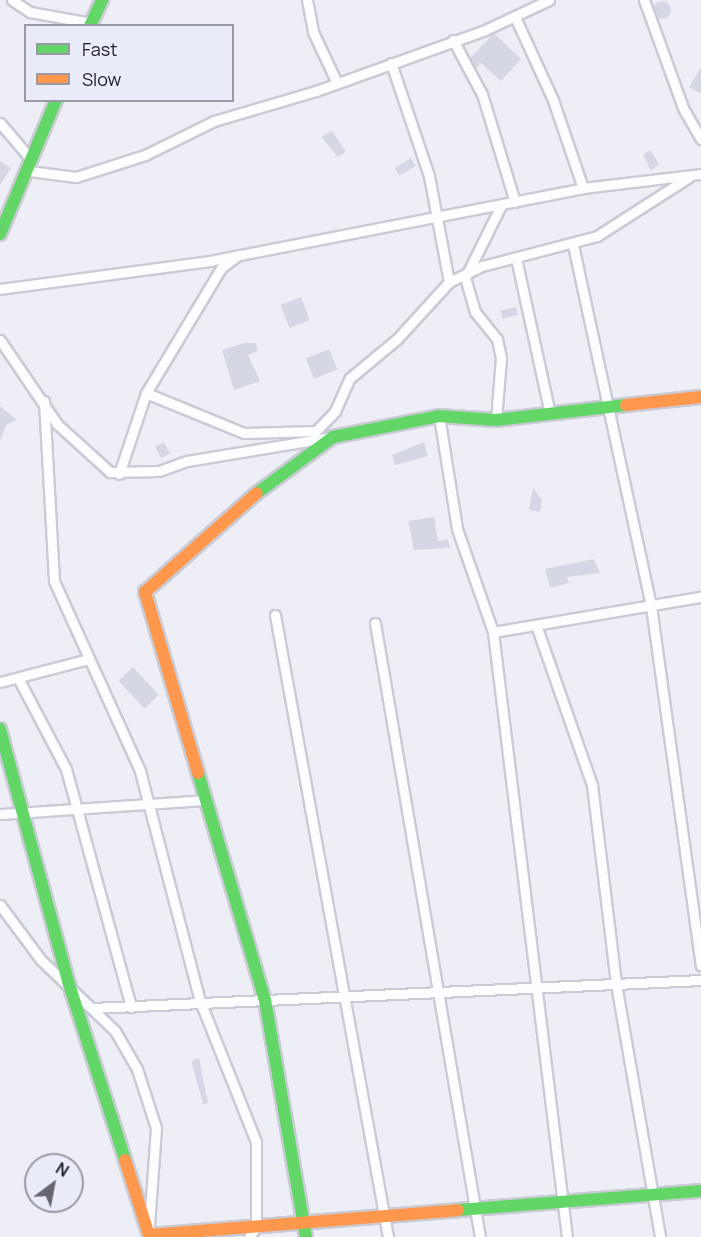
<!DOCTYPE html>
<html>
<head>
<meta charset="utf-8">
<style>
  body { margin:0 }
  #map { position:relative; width:701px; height:1237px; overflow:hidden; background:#eeeff6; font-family:Manrope,sans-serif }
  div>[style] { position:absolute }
  .building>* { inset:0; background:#d6d7e4; transform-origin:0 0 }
  .round { border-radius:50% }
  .roads { filter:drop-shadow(2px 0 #cacbd5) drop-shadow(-2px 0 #cacbd5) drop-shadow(0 2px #cacbd5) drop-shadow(0 -2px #cacbd5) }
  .street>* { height:9px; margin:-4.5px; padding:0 4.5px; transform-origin:4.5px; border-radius:4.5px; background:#fcfdfe }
  .fast>* { height:12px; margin:-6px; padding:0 6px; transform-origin:6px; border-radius:6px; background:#63d668 }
  .slow>* { height:12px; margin:-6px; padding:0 6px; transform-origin:6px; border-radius:6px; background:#ff974d }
  span { translate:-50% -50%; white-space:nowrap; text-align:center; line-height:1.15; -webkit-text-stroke:5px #ebecf9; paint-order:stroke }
  .legend { position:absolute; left:24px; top:24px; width:210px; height:78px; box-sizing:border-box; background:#ebecf9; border:2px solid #9999a6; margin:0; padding:8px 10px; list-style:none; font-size:18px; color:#1d1d2a }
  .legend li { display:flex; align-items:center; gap:12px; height:30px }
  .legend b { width:30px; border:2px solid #9999a6 }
  .north { position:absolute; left:24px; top:1153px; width:60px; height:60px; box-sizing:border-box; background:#ebecf9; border:2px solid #9999a6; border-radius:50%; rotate:32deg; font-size:16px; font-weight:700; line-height:24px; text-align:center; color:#1d1d2a }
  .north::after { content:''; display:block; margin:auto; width:21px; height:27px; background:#666671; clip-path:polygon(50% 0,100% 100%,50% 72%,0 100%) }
</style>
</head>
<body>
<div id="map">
  <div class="building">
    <div class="round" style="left:653px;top:1px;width:18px;height:18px"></div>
    <div style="clip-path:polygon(494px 33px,521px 59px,501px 81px,481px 63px,476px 68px,470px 58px)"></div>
    <div style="clip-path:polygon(701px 67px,701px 94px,689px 87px)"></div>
    <div style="clip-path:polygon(332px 131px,346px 152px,338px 157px,321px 137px)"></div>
    <div style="clip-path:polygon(650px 150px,659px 164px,651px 171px,643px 154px)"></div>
    <div style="left:411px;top:158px;width:9px;height:19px;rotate:58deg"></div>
    <div style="clip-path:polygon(0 161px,11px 168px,0 185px)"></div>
    <div style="left:301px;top:297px;width:25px;height:22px;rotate:69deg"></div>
    <div style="left:516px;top:307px;width:8px;height:16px;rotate:76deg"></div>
    <div style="clip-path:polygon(244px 343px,256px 343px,258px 351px,248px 355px,260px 381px,234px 390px,222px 350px)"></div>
    <div style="left:329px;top:349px;width:22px;height:25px;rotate:68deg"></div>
    <div style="clip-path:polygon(0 406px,17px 420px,7px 424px,0 441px)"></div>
    <div style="left:164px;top:442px;width:13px;height:10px;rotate:63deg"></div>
    <div style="clip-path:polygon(424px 442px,428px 456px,395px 465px,392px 455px)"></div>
    <div style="clip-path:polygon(533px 488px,542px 500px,540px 512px,529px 510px)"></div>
    <div style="clip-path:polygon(434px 517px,438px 541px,448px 539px,450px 548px,414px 550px,408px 521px)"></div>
    <div style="clip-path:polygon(594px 559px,600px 573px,567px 577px,569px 583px,550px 588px,545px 569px)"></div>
    <div style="left:133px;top:667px;width:38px;height:20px;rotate:47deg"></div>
    <div style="clip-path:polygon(199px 1058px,208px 1103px,203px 1104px,191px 1061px)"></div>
  </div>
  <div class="roads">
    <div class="street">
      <div style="left:12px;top:0;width:22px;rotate:34deg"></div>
      <div style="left:30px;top:12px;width:62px;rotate:10.2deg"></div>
      <div style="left:307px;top:0;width:33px;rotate:79deg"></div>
      <div style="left:313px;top:32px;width:56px;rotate:64.8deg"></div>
      <div style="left:644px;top:0;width:115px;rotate:70.1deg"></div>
      <div style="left:683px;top:108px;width:36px;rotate:60deg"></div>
      <div style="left:515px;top:17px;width:91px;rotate:65.4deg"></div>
      <div style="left:553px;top:100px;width:93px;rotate:71.2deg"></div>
      <div style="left:453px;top:40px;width:61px;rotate:61.8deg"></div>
      <div style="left:482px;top:94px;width:113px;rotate:73deg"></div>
      <div style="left:391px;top:63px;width:119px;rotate:71.4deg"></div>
      <div style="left:429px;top:176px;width:108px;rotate:79.3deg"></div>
      <div style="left:0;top:123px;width:45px;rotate:49.5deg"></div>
      <div style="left:30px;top:171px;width:46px;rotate:7.4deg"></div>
      <div style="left:76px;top:177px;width:72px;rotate:-17.7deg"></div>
      <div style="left:145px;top:155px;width:77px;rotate:-26.2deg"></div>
      <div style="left:214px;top:121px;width:106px;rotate:-16.4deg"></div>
      <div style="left:316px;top:91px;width:177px;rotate:-19.8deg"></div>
      <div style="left:483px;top:31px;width:73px;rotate:-25.2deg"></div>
      <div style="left:573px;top:245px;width:369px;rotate:77.8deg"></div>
      <div style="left:651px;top:606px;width:363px;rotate:82.1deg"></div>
      <div style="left:516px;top:258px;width:160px;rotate:77.7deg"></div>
      <div style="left:0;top:289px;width:211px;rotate:-7.6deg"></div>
      <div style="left:209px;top:261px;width:381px;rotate:-11deg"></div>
      <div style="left:583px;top:188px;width:119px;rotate:-6.8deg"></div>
      <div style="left:0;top:340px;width:102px;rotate:55.8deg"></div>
      <div style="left:57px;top:424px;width:72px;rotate:42.2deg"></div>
      <div style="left:110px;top:472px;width:49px;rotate:-1.2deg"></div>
      <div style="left:159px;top:471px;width:30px;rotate:-20deg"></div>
      <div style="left:187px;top:461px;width:147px;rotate:-9.4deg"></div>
      <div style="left:146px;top:393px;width:106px;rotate:22.2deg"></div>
      <div style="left:244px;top:433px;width:72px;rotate:-1.6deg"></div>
      <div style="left:316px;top:431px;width:28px;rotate:-46deg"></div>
      <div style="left:335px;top:411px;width:36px;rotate:-66deg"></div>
      <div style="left:350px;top:378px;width:61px;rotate:-39.7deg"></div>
      <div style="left:397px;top:339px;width:77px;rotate:-47.6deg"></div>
      <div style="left:449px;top:282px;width:37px;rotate:-26deg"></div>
      <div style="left:482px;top:266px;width:119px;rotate:-14.6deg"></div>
      <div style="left:597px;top:236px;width:109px;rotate:-32.7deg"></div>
      <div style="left:44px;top:401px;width:180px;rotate:86.8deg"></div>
      <div style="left:54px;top:581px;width:209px;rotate:65.6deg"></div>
      <div style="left:140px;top:771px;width:238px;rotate:75.4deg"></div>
      <div style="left:200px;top:1001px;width:152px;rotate:68.3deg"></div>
      <div style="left:256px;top:1142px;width:85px;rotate:90deg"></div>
      <div style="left:256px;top:1227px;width:12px;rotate:125deg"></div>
      <div style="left:439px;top:416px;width:114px;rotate:80.9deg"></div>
      <div style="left:457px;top:529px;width:109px;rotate:70.7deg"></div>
      <div style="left:493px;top:632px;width:610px;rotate:83.03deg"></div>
      <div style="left:496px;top:420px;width:62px;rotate:-85.4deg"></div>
      <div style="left:501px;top:358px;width:19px;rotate:-102deg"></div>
      <div style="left:497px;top:339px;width:35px;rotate:-129deg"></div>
      <div style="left:475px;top:312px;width:35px;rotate:-106deg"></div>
      <div style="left:465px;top:278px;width:81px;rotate:-63.7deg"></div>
      <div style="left:119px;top:474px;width:85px;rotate:-71.6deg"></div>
      <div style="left:146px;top:393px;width:146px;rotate:-59deg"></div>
      <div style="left:221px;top:268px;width:21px;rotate:-37deg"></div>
      <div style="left:275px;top:615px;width:632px;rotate:79.7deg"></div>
      <div style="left:375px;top:623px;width:623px;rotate:80.3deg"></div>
      <div style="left:536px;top:625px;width:170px;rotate:70.7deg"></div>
      <div style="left:592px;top:785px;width:200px;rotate:83.1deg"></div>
      <div style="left:616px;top:984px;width:257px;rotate:80.1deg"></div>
      <div style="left:493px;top:632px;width:211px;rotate:-9.6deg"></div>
      <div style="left:18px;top:678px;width:103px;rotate:62.2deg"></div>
      <div style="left:66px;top:769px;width:247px;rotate:74.7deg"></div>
      <div style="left:0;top:682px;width:92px;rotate:-14.5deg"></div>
      <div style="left:0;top:814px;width:207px;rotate:-3.9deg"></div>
      <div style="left:0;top:905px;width:69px;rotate:53.3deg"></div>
      <div style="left:41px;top:960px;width:103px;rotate:43.8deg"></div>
      <div style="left:115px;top:1031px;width:44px;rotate:59.9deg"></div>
      <div style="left:137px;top:1069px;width:62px;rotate:72.1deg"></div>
      <div style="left:156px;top:1128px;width:98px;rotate:94.1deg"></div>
      <div style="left:92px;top:1008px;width:610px;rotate:-2.63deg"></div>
    </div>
    <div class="fast">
      <div style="left:90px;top:26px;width:29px;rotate:-65deg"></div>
      <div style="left:0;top:234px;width:145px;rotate:-67.3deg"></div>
      <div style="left:257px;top:493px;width:94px;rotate:-36.4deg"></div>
      <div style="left:333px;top:437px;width:108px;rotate:-11.2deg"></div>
      <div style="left:439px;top:416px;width:57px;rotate:4deg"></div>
      <div style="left:496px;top:420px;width:131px;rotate:-6.6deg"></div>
      <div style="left:0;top:729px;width:264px;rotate:74.9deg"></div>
      <div style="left:69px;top:984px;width:185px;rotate:72.3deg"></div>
      <div style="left:198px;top:773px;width:237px;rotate:73.6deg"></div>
      <div style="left:265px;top:1000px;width:241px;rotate:80.2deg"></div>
      <div style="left:458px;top:1210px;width:244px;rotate:-4.5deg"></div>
    </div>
    <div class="slow">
      <div style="left:626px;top:405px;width:75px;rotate:-6.1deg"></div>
      <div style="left:198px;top:773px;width:189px;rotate:-106.3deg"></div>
      <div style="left:145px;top:592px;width:149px;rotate:-41.5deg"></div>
      <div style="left:125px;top:1160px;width:79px;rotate:72.3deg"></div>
      <div style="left:149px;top:1235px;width:310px;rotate:-4.6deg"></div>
    </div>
  </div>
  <ul class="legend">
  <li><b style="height:8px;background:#63d668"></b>Fast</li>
  <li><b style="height:8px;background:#ff974d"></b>Slow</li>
  </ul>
  <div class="north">N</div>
</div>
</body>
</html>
